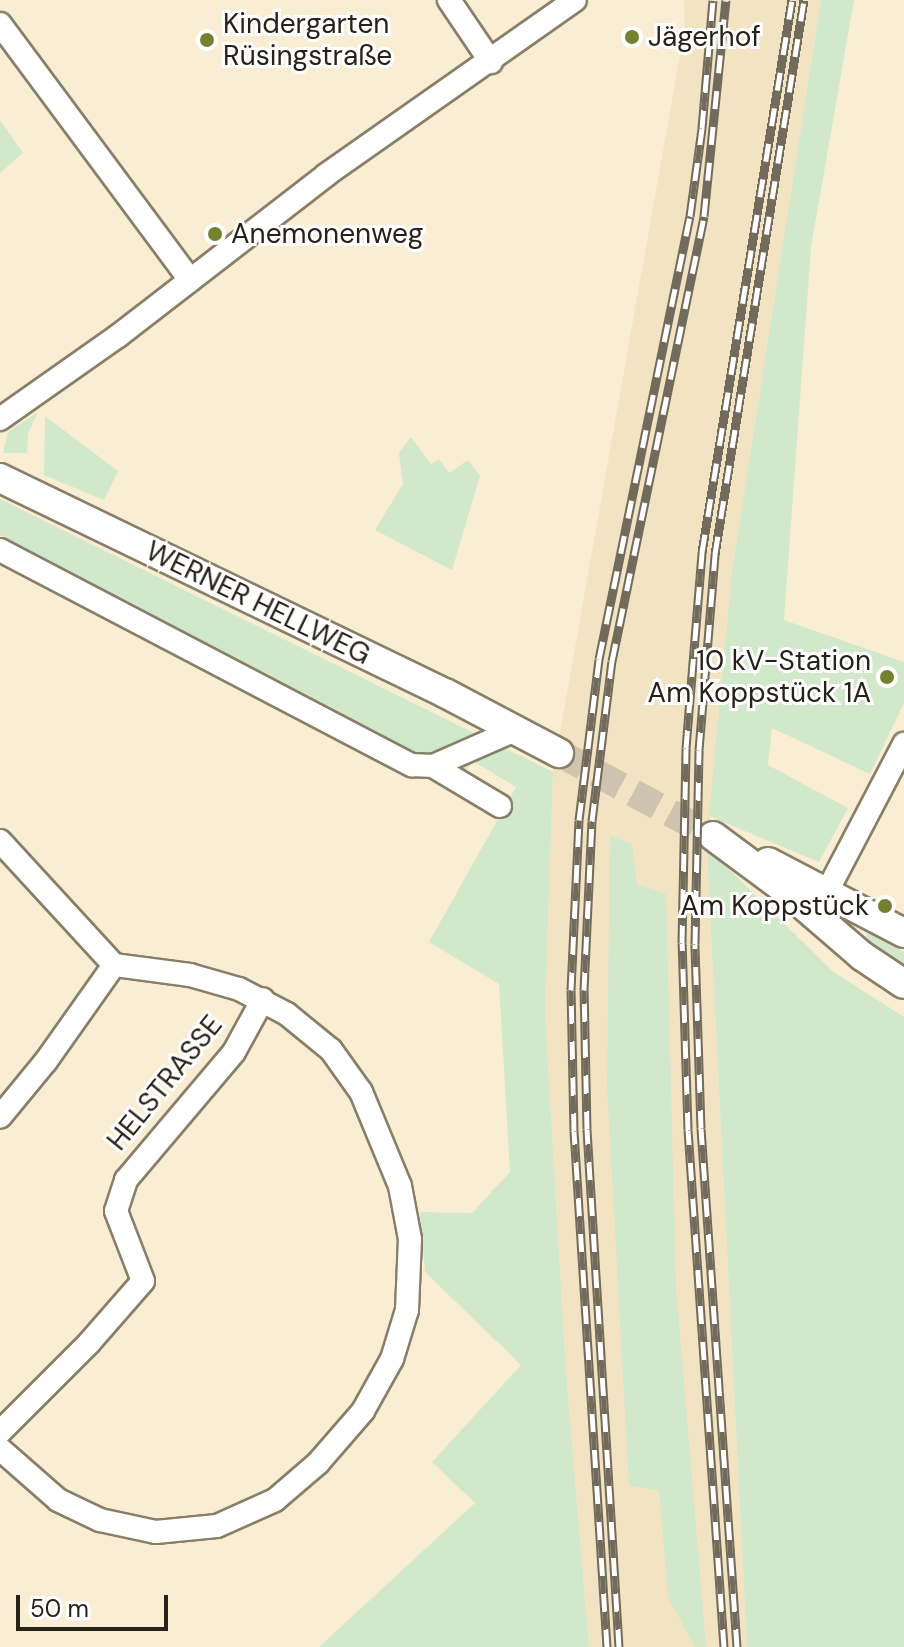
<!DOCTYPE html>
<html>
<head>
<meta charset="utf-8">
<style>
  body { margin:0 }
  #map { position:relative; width:904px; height:1647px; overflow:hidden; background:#f9edd4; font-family:"DM Sans",sans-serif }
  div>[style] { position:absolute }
  .built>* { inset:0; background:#f2e3c3 }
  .green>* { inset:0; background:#d2e8ca }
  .major-tunnel>* { height:28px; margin-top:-14px; transform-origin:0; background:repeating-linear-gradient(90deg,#cfc4af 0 28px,transparent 0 42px) }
  .roads { filter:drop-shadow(2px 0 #897f68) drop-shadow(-2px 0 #897f68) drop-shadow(0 2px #897f68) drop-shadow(0 -2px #897f68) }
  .minor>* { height:22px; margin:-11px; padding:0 11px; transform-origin:11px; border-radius:11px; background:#fff }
  .major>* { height:28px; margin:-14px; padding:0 14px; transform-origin:14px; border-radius:14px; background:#fff }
  .rail>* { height:9px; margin-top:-4.5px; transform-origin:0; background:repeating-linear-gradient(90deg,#fff 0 18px,#726b5c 0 36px); box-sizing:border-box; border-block:2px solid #726b5c }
  .dots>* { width:22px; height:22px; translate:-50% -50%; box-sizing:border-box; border:4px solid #fff; border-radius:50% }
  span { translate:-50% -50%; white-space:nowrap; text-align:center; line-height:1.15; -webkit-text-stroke:6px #fff; paint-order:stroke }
  .poi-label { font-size:28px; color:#262219 }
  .left { translate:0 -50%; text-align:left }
  .right { translate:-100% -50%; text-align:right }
  .street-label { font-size:28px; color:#262219 }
  .scale { position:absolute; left:16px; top:1595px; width:152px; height:36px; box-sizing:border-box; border:4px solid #262219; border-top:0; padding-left:10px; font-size:24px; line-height:28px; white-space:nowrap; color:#262219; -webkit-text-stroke:6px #fff; paint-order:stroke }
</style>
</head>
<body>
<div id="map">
  <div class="built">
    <div style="clip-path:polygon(684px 0,821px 0,732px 571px,707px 852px,747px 1647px,589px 1647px,566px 1372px,545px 1012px,553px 772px,685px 27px)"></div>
  </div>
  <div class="green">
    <div style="clip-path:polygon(821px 0,854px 0,811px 247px,784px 620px,904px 662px,904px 703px,870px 774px,772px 728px,768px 765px,848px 808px,819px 862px,709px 816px,732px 571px)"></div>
    <div style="clip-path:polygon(0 120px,23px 153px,0 173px)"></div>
    <div style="clip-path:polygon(38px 412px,28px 433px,27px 453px,3px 453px,8px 432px)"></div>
    <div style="clip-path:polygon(45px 416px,118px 471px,104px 500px,44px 475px)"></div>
    <div style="clip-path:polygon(411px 437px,431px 464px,439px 459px,449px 473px,468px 460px,480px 476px,452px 570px,375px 530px,403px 484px,399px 453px)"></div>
    <div style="clip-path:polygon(0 499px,553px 772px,545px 1012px,566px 1372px,589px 1647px,319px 1647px,475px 1503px,432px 1462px,521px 1365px,425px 1272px,420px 1212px,472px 1213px,510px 1172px,499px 984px,429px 942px,516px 787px,473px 761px,463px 775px,423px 760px,0 535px)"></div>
    <div style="clip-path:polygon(610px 836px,632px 844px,637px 885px,666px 894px,676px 1288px,706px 1647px,695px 1647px,668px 1597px,659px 1490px,629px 1486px,607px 1086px)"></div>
    <div style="clip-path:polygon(707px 852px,728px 868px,832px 971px,904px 1017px,904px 1647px,747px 1647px)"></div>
    <div style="clip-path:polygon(871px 933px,904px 952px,904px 968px,864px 943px,867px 934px)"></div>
  </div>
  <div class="major-tunnel">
    <div style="left:559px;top:753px;width:175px;rotate:28.3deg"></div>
  </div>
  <div class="roads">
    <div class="minor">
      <div style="left:449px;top:0;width:75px;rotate:55.9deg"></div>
      <div style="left:0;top:24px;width:319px;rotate:53.4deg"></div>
      <div style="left:0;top:419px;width:144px;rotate:-35.1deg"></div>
      <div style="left:118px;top:336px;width:263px;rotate:-37.7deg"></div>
      <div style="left:326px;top:175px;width:304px;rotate:-35.1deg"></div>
      <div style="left:0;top:550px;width:465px;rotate:27.6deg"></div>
      <div style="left:412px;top:765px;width:21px;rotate:3deg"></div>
      <div style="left:433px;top:766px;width:78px;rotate:30.8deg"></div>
      <div style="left:433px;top:766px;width:90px;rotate:-23.7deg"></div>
      <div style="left:0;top:841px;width:168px;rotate:47.4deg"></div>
      <div style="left:114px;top:965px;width:118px;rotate:125.3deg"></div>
      <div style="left:46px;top:1061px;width:72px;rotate:129.4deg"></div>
      <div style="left:820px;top:905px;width:182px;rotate:-62.4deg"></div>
      <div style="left:0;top:1432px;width:126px;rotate:-45deg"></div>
      <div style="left:89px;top:1343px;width:82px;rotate:-48.9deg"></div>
      <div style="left:143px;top:1281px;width:75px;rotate:-111.1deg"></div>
      <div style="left:116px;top:1211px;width:33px;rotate:-72deg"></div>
      <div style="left:126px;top:1180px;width:167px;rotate:-49.8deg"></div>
      <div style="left:234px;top:1052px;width:60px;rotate:-61.3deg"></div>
      <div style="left:0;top:1449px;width:77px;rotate:41.3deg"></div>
      <div style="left:58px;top:1500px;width:47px;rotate:25.5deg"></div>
      <div style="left:100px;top:1520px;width:57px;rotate:12.1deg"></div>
      <div style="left:156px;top:1532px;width:61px;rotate:-5.6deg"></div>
      <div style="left:217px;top:1526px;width:64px;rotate:-24.1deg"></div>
      <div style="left:275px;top:1500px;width:57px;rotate:-40.7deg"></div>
      <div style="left:318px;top:1463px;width:69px;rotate:-49.1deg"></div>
      <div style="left:363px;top:1411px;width:60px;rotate:-60.9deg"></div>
      <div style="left:392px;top:1359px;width:51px;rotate:-73deg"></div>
      <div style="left:407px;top:1310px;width:71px;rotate:-87.6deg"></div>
      <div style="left:410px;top:1239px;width:54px;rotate:-100.7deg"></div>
      <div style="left:400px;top:1186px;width:102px;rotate:-112.5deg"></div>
      <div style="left:361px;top:1092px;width:52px;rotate:-125.5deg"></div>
      <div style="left:331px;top:1050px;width:57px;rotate:-140.7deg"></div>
      <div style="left:287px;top:1014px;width:54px;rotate:-152.5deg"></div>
      <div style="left:239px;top:989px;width:51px;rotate:-164.1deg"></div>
      <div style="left:190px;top:975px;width:77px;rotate:-172.5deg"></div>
    </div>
    <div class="major">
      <div style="left:0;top:478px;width:494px;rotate:25.8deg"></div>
      <div style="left:445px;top:693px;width:129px;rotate:27.8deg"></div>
      <div style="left:713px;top:836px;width:86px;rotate:36.5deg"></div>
      <div style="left:782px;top:887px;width:106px;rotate:40.8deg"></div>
      <div style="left:862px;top:956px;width:50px;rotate:33.7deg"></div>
      <div style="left:768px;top:862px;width:153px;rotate:27.6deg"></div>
    </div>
  </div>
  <div class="rail">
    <div style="left:607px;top:1647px;width:517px;rotate:-93.66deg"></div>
    <div style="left:574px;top:1131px;width:141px;rotate:-91.2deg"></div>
    <div style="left:571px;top:990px;width:170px;rotate:-87.3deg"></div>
    <div style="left:579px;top:820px;width:162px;rotate:-82.9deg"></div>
    <div style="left:599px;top:659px;width:452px;rotate:-78.4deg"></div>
    <div style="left:690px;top:216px;width:89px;rotate:-82.2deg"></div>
    <div style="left:702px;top:128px;width:128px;rotate:-85.1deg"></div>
    <div style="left:619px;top:1647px;width:519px;rotate:-93.54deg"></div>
    <div style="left:587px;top:1129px;width:139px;rotate:-91.2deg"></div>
    <div style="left:584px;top:990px;width:169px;rotate:-87.3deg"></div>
    <div style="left:592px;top:821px;width:161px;rotate:-82.9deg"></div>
    <div style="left:612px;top:661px;width:454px;rotate:-78.3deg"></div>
    <div style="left:704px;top:216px;width:217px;rotate:-84.2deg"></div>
    <div style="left:724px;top:1647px;width:518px;rotate:-93.98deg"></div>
    <div style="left:688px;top:1130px;width:187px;rotate:-91.8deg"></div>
    <div style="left:682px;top:943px;width:195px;rotate:-88.8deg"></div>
    <div style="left:686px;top:748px;width:197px;rotate:-85.3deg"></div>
    <div style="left:702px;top:552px;width:559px;rotate:-80.74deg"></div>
    <div style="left:737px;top:1647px;width:520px;rotate:-93.97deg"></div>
    <div style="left:701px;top:1128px;width:184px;rotate:-91.9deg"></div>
    <div style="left:695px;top:944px;width:194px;rotate:-88.8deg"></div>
    <div style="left:699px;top:750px;width:197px;rotate:-85.3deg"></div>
    <div style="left:715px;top:554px;width:561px;rotate:-80.87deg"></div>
  </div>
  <div class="dots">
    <div style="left:632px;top:37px;background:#74812f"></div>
    <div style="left:207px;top:40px;background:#74812f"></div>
    <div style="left:215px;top:234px;background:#74812f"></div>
    <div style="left:887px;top:677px;background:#74812f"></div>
    <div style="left:885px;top:906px;background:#74812f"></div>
  </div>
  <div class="poi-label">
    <span class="left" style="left:223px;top:40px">Kindergarten<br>Rüsingstraße</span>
    <span class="left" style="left:648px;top:37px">Jägerhof</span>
    <span class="left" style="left:231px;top:234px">Anemonenweg</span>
    <span class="right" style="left:871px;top:677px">10 kV-Station<br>Am Koppstück 1A</span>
    <span class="right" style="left:869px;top:906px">Am Koppstück</span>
  </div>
  <div class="street-label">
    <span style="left:258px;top:603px;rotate:26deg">WERNER HELLWEG</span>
    <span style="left:165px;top:1083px;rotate:-51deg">HELSTRASSE</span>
  </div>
  <div class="scale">50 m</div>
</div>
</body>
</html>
